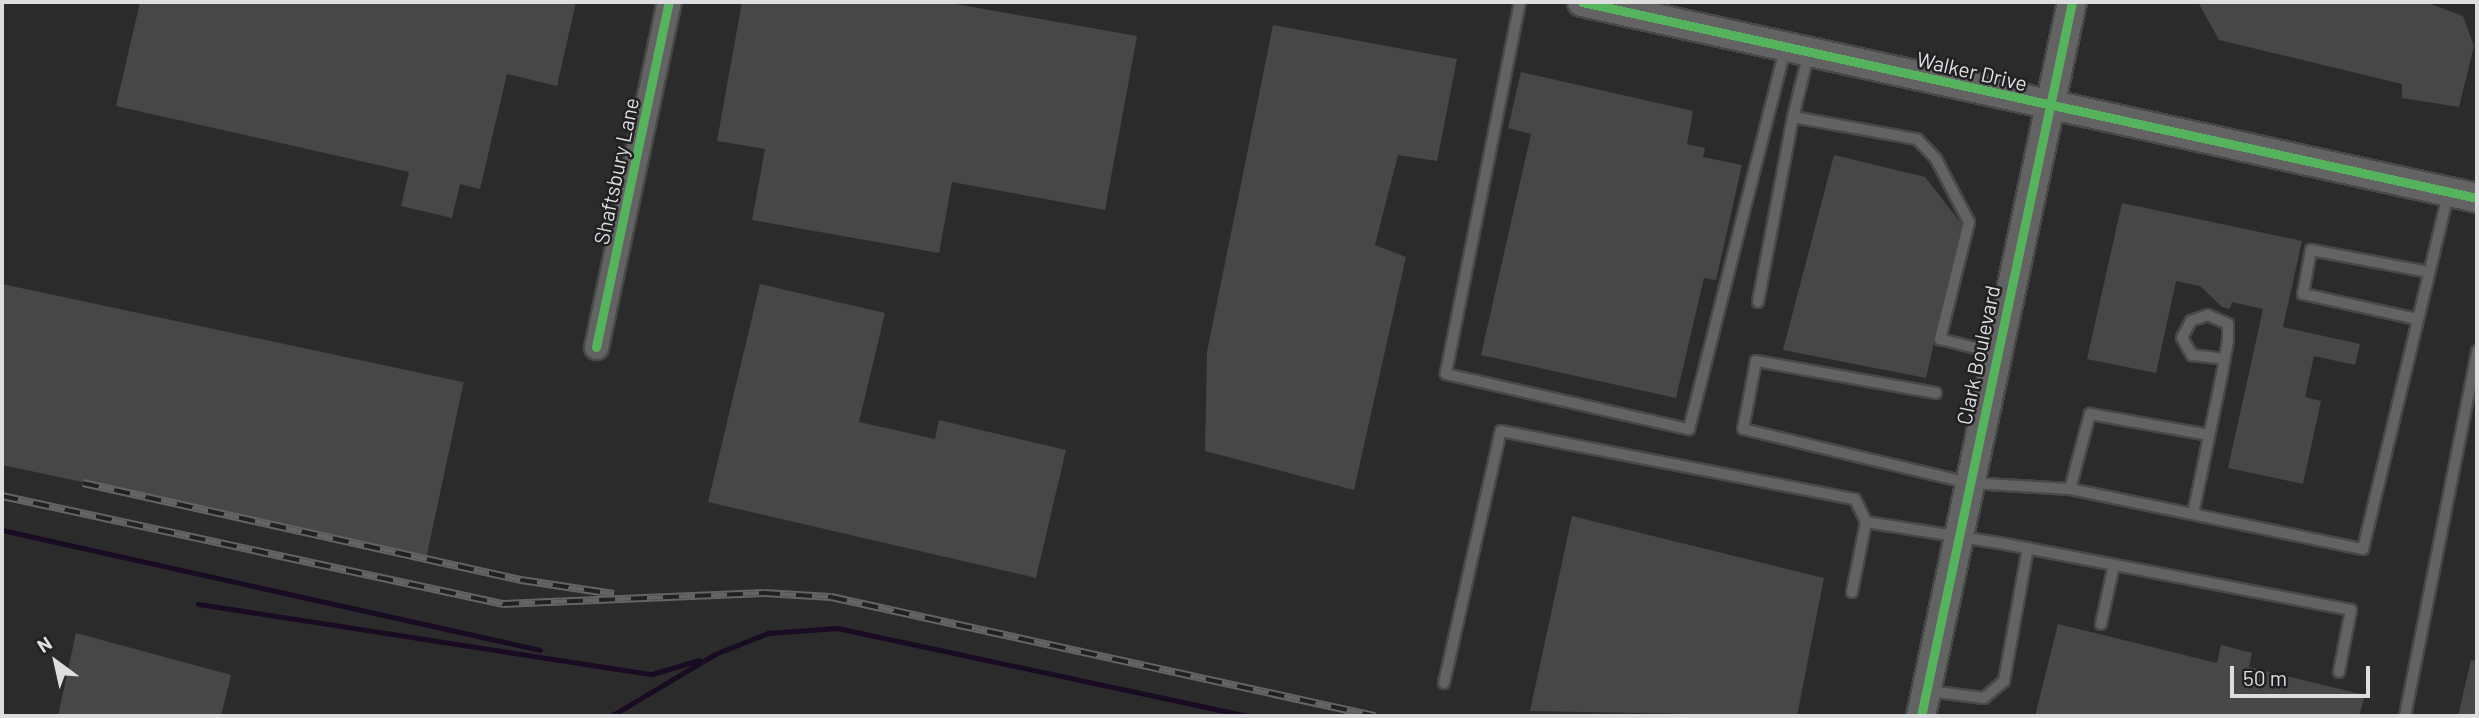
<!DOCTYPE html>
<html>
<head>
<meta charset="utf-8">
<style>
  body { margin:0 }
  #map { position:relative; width:2479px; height:718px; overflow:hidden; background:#2b2b2b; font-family:Barlow,sans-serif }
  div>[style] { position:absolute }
  .stream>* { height:5px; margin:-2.5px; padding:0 2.5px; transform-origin:2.5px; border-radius:2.5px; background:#180b22 }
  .building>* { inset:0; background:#484748; transform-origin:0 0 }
  .roads { filter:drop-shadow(2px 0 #484848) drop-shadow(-2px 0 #484848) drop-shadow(0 2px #484848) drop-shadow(0 -2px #484848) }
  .service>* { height:10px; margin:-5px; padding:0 5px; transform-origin:5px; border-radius:5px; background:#646364 }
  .minor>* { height:23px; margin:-11.5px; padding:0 11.5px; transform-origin:11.5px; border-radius:11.5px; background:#646364 }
  .tertiary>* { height:28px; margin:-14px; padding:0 14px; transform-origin:14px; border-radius:14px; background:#646364 }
  .rail>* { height:8px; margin-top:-4px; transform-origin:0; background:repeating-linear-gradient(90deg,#212023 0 16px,#646464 0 32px); box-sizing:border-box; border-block:2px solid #646464 }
  .cycleway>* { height:9px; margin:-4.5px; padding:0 4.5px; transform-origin:4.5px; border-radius:4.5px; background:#56b35d }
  span { translate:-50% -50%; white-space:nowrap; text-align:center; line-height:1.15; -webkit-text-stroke:5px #212023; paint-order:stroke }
  .street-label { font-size:21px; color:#dedddf }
  .frame { position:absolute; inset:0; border:4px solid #dedddf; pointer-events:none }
  .north { position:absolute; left:21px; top:627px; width:70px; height:70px; -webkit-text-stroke:5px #212023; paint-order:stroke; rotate:327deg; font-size:19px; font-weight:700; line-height:28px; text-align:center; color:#dedddf }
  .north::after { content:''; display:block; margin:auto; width:24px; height:32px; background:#dedddf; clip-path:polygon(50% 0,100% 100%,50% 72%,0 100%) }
  .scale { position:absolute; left:2230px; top:666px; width:140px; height:32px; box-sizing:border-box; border:4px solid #dedddf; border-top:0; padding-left:9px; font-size:21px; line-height:24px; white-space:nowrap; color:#dedddf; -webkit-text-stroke:5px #212023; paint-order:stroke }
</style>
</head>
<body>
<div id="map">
  <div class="stream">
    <div style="left:2px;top:530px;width:551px;rotate:12.57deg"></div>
    <div style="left:198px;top:604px;width:459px;rotate:8.8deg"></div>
    <div style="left:652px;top:674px;width:49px;rotate:-16.6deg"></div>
    <div style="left:611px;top:716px;width:121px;rotate:-30.8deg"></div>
    <div style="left:715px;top:654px;width:57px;rotate:-21.6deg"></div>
    <div style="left:768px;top:633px;width:69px;rotate:-4.1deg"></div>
    <div style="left:837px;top:628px;width:420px;rotate:12.1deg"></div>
  </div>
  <div class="building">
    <div style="clip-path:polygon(140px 2px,576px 2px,557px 86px,507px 74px,480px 189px,460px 184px,452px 218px,401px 206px,409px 172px,116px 106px)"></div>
    <div style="clip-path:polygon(742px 2px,944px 2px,1137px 36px,1105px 210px,952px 182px,939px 253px,752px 220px,765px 149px,717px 141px)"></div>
    <div style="clip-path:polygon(2198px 2px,2425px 2px,2463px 16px,2474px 46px,2459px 107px,2402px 98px,2402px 84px,2219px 40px)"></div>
    <div style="clip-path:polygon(1273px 25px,1457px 59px,1437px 161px,1398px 155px,1375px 245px,1406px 257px,1354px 490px,1205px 451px,1207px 352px)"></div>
    <div style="clip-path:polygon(1521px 72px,1693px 111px,1687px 144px,1705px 148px,1703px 157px,1742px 165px,1716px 280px,1704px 278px,1676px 398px,1481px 355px,1531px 134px,1508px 128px)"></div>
    <div style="clip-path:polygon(1834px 155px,1925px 177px,1961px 223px,1926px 378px,1783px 350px)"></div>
    <div style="clip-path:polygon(2122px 203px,2302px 241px,2283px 327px,2360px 344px,2355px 365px,2314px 356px,2305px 397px,2321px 401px,2303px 484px,2228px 468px,2263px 309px,2232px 302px,2230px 309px,2222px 307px,2200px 286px,2176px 281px,2156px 373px,2087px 359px)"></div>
    <div style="left:2px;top:284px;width:472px;height:177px;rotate:12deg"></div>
    <div style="clip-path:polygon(760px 284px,885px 313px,859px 422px,935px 439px,939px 420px,1066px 450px,1036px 578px,708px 502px)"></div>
    <div style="clip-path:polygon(1572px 516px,1824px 578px,1797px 716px,1530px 711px)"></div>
    <div style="clip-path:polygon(2058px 624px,2217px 663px,2221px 645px,2252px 653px,2249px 667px,2365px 695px,2359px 716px,2035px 716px)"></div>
    <div style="clip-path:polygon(76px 633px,231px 675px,221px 716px,58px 716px)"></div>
    <div style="clip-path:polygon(2471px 660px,2477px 661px,2477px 716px,2458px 716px)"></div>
  </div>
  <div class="roads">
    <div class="service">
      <div style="left:1520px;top:2px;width:379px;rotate:101.3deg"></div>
      <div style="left:1446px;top:374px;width:249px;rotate:12.8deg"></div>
      <div style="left:1689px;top:429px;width:394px;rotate:-75.8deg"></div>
      <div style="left:1793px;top:117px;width:67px;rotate:-76.2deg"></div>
      <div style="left:1758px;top:302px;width:188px;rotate:-79.3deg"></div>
      <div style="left:1793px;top:117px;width:126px;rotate:10.1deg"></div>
      <div style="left:1917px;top:139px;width:28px;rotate:46deg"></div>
      <div style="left:1936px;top:159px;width:71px;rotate:62.4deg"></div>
      <div style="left:1969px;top:222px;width:121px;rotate:103.9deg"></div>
      <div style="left:1940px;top:339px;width:58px;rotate:14deg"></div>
      <div style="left:2417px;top:319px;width:117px;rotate:-167.6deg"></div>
      <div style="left:2303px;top:294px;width:45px;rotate:-79.7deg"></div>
      <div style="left:2311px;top:250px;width:119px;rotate:10.6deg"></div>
      <div style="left:1936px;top:393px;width:183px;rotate:-169.9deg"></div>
      <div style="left:1756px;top:361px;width:69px;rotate:100.8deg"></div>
      <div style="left:1743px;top:429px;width:232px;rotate:13.4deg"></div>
      <div style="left:1969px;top:483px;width:101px;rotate:3.4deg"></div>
      <div style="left:2070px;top:489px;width:299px;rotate:11.6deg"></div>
      <div style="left:2363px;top:549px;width:367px;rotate:-76.5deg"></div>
      <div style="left:2070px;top:489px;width:78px;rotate:-75.1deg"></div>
      <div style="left:2090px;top:414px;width:121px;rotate:10deg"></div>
      <div style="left:2193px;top:514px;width:143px;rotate:-78.3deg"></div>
      <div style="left:2222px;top:374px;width:35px;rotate:-80deg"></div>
      <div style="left:2228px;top:340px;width:16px;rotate:-90deg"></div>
      <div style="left:2228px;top:324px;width:22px;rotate:-156deg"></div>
      <div style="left:2208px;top:315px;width:18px;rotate:161deg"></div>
      <div style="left:2191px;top:321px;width:19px;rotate:118deg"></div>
      <div style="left:2182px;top:338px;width:20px;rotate:60deg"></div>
      <div style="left:2192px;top:355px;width:32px;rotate:7deg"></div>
      <div style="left:1852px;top:592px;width:71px;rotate:-78.7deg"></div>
      <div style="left:1866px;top:522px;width:141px;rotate:9deg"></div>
      <div style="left:2005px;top:544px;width:352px;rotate:10.8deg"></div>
      <div style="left:2351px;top:610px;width:63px;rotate:101deg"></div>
      <div style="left:2101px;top:624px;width:60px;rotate:-77.6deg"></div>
      <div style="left:1444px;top:683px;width:258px;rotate:-77.3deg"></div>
      <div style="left:1501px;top:431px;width:360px;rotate:10.9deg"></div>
      <div style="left:1855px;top:499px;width:25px;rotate:64deg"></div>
      <div style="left:1929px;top:691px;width:55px;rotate:7.3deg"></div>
      <div style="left:1984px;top:698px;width:26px;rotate:-40deg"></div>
      <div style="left:2004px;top:681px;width:135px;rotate:-79.8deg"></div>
      <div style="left:2405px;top:716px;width:372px;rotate:-78.8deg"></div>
    </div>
    <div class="minor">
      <div style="left:596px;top:347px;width:353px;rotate:-78.1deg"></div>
    </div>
    <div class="tertiary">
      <div style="left:1582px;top:2px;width:916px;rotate:12.35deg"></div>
      <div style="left:1921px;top:716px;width:730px;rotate:-78.06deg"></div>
    </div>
  </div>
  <div class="rail">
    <div style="left:83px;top:483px;width:449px;rotate:12.5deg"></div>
    <div style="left:521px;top:580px;width:94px;rotate:8.6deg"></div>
    <div style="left:2px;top:496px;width:513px;rotate:12.17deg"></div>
    <div style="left:503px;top:604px;width:261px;rotate:-2.4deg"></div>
    <div style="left:764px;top:593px;width:67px;rotate:3.4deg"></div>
    <div style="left:831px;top:597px;width:557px;rotate:12.34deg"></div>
  </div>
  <div class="cycleway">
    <div style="left:1582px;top:2px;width:916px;rotate:12.35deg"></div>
    <div style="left:596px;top:347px;width:353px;rotate:-78.1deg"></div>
    <div style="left:1921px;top:716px;width:730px;rotate:-78.06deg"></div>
  </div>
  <div class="street-label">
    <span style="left:1972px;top:71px;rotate:13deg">Walker Drive</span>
    <span style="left:616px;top:171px;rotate:-78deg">Shaftsbury Lane</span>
    <span style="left:1978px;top:355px;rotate:-78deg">Clark Boulevard</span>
  </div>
  <div class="frame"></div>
  <div class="north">N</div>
  <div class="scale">50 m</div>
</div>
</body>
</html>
